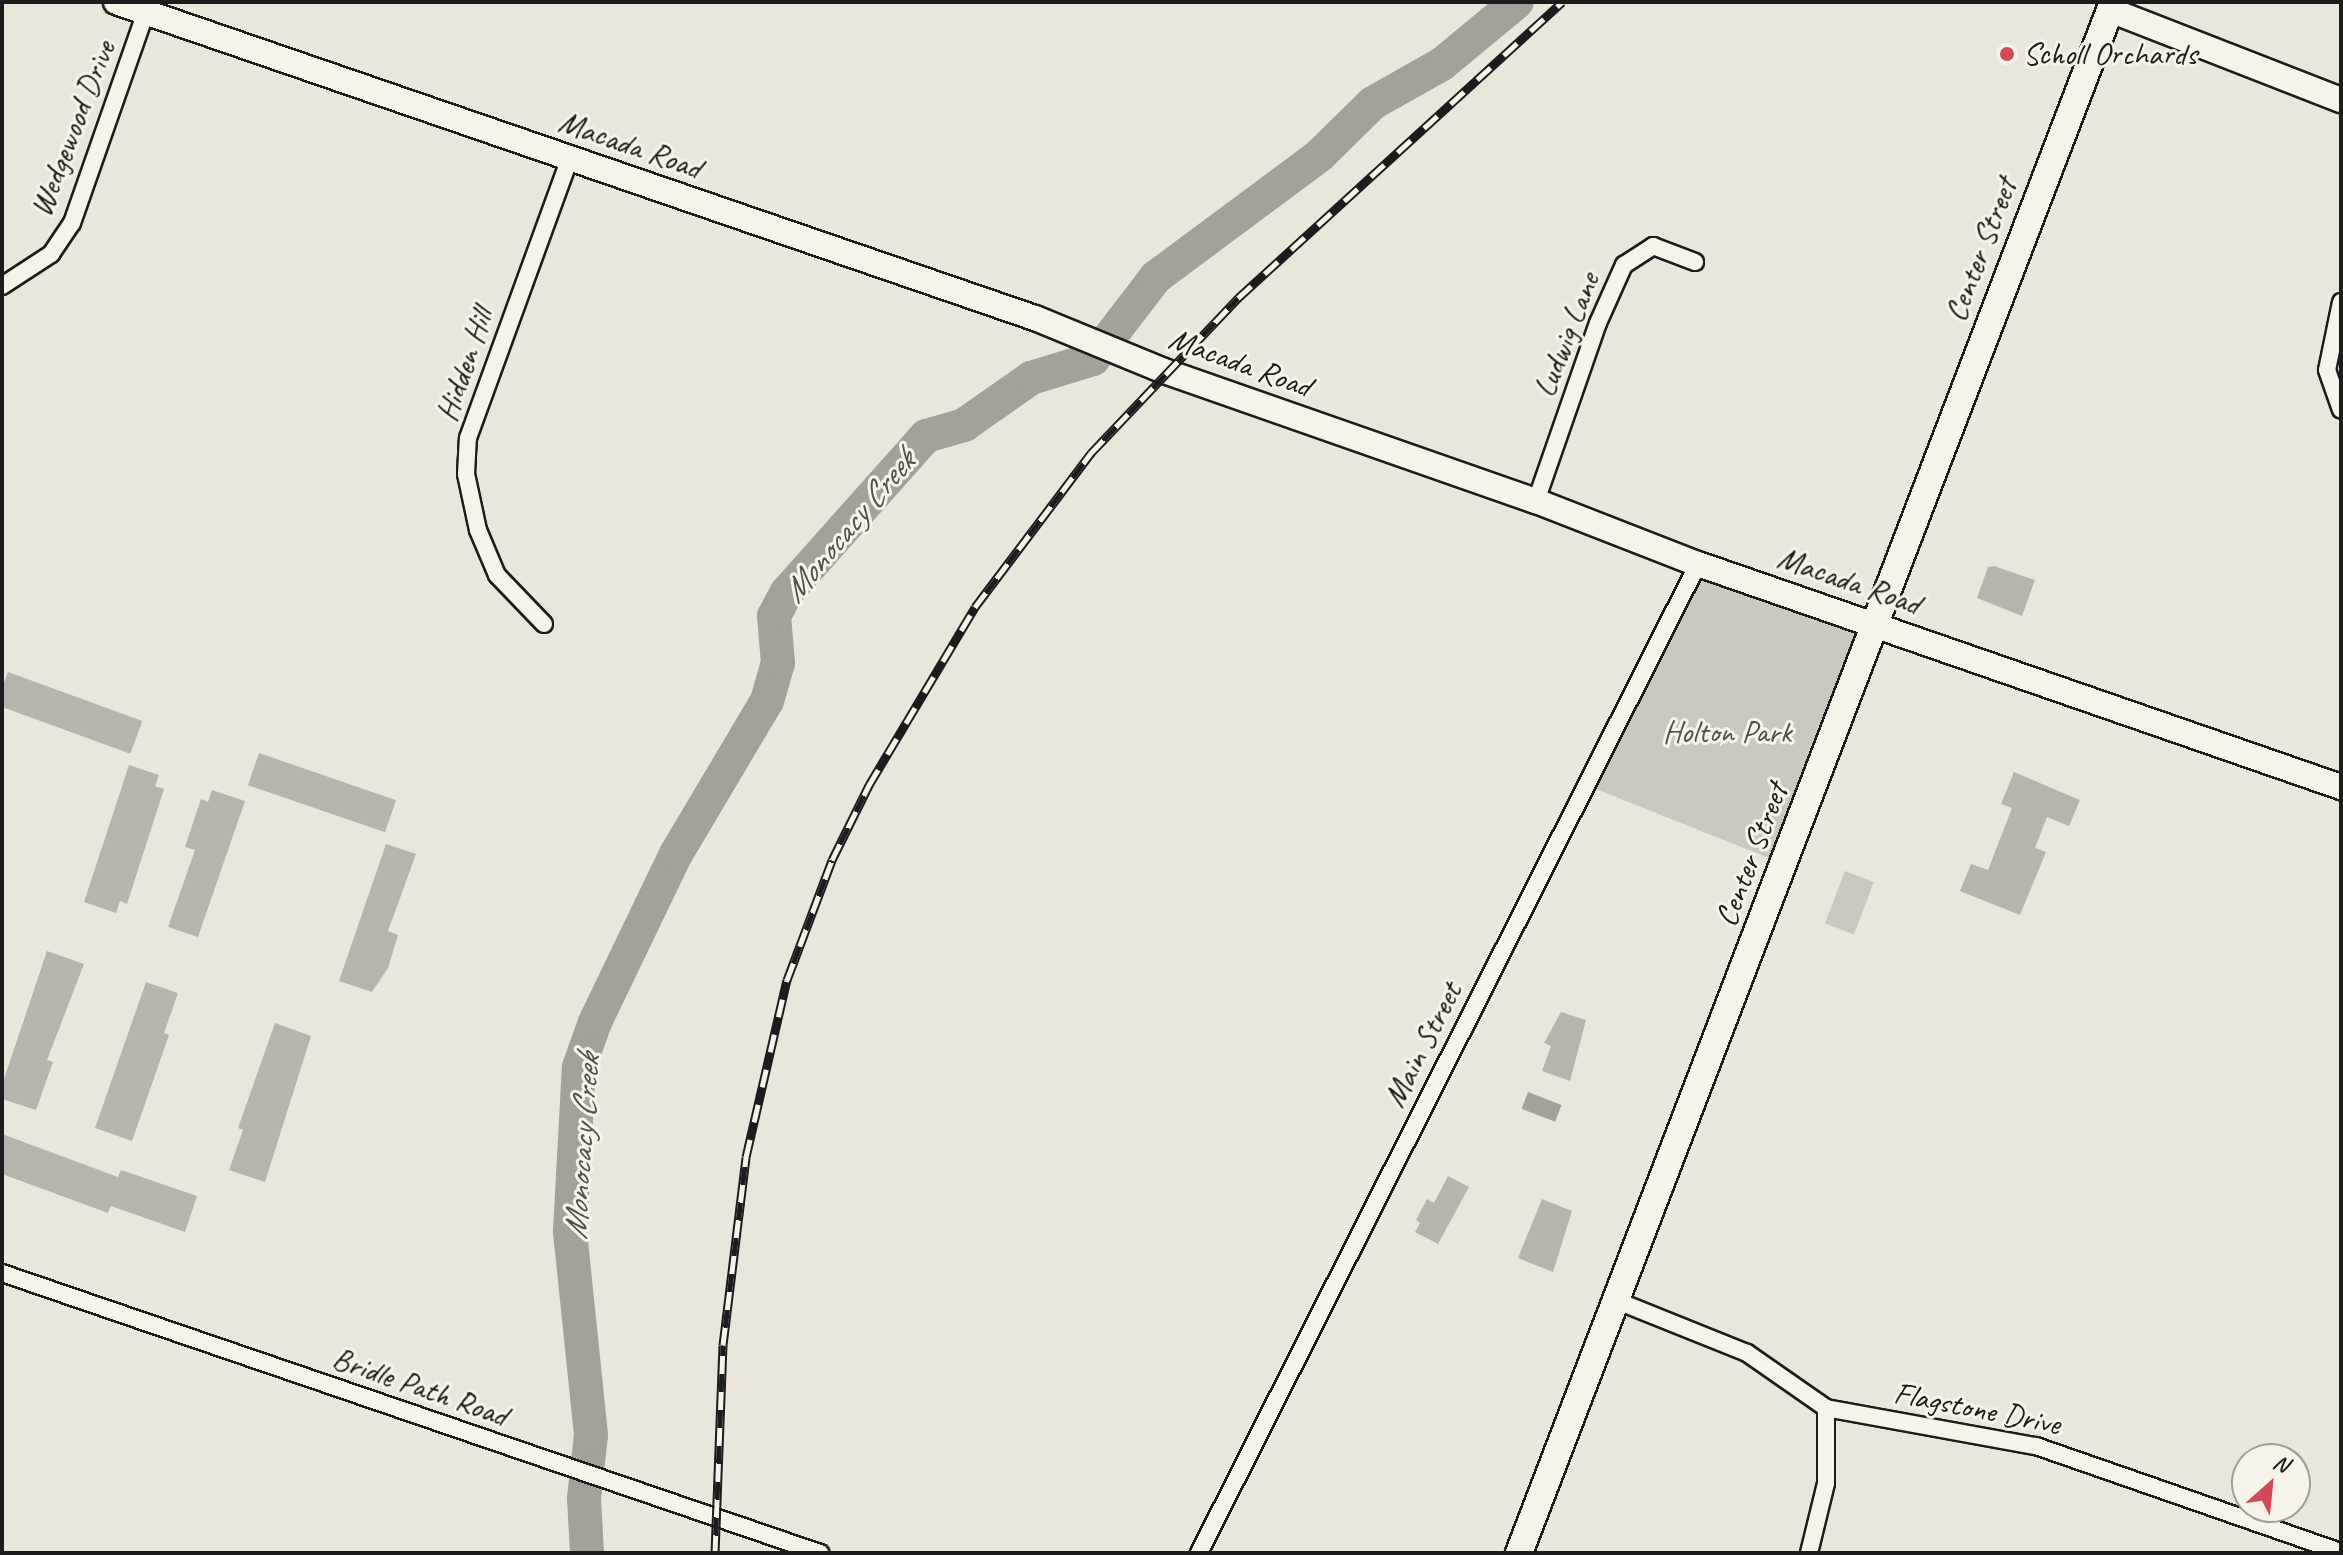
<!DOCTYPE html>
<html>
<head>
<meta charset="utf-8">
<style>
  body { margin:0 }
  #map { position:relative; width:2343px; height:1555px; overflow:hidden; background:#eae6dc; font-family:Caveat,sans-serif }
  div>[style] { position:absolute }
  .green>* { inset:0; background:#ccc8c0; transform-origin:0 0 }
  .water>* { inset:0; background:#a3a19a; transform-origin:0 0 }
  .river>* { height:34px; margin:-17px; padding:0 17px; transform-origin:17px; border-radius:17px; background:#a3a19a }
  .building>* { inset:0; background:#b6b4ac; transform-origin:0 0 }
  .roads { filter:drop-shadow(2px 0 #1c1c1c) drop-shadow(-2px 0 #1c1c1c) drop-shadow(0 2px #1c1c1c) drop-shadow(0 -2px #1c1c1c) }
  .street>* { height:16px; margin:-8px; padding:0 8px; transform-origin:8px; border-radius:8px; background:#f7f3e8 }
  .secondary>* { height:24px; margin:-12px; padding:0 12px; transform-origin:12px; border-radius:12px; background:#f7f3e8 }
  .primary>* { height:26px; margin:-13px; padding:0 13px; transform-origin:13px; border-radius:13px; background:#f7f3e8 }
  .rail>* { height:9px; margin-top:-4.5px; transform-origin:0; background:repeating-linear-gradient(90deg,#f7f3e8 0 18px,#1c1c1c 0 36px); box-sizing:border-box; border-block:2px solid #1c1c1c }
  .dots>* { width:22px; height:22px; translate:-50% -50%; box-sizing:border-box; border:4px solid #f7f3e8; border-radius:50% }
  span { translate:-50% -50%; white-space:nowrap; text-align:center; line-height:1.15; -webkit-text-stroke:6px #f7f3e8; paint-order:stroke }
  .poi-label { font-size:32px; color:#1c1c1c }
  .left { translate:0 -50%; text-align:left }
  .street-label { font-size:32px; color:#1c1c1c }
  .park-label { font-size:32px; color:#51504d }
  .water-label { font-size:34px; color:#52514e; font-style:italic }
  .frame { position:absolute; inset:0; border:4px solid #1c1c1c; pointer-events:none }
  .north { position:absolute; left:2231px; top:1443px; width:80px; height:80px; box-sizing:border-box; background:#f7f3e8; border:2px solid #9f9d96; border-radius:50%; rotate:27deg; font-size:22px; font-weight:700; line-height:32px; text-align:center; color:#1c1c1c }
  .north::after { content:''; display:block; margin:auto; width:28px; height:36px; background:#d1495b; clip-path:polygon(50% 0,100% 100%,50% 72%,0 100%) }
</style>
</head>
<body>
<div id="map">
  <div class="green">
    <div style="clip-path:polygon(1698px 564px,1875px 623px,1786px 865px,1586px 785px)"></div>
    <div style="left:1845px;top:871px;width:31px;height:56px;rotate:21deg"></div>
  </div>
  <div class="water">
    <div style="left:1528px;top:1092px;width:36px;height:18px;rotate:21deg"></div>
  </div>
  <div class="river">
    <div style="left:587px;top:1553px;width:55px;rotate:-93.1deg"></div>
    <div style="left:584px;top:1498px;width:63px;rotate:-83.7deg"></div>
    <div style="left:591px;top:1435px;width:205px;rotate:-95.9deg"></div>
    <div style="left:570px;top:1231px;width:164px;rotate:-86.9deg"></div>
    <div style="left:579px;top:1067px;width:48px;rotate:-70.4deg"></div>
    <div style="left:595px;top:1022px;width:187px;rotate:-64.3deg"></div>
    <div style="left:676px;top:854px;width:178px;rotate:-59.3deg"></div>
    <div style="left:767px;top:701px;width:40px;rotate:-74deg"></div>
    <div style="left:778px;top:663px;width:47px;rotate:-94.9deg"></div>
    <div style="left:774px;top:616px;width:27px;rotate:-62deg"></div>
    <div style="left:787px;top:592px;width:209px;rotate:-48.3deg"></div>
    <div style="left:926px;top:436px;width:40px;rotate:-16deg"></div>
    <div style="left:964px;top:425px;width:82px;rotate:-35deg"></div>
    <div style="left:1031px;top:378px;width:65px;rotate:-17deg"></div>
    <div style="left:1093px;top:359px;width:103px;rotate:-52.5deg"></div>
    <div style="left:1156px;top:277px;width:204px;rotate:-36.6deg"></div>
    <div style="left:1320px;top:155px;width:74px;rotate:-44.5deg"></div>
    <div style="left:1373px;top:103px;width:79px;rotate:-29.5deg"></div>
    <div style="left:1442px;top:64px;width:97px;rotate:-39.6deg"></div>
  </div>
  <div class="building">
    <div style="clip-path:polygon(1994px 566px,2035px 580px,2022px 616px,1977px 598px,1988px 567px)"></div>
    <div style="left:8px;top:672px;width:143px;height:35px;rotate:20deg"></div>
    <div style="left:259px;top:753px;width:145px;height:34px;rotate:19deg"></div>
    <div style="clip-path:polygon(129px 765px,159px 775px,155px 786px,164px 789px,127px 904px,120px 901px,116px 913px,84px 902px)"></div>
    <div style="clip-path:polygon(2014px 772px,2080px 800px,2069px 826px,2047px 817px,2035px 848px,2046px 852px,2020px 915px,1960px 891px,1971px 864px,1988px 870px,2012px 808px,2001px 804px)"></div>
    <div style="clip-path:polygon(212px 790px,245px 801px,198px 937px,168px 927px,195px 850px,185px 847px,201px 799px,208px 802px)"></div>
    <div style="clip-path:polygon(386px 844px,416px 854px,388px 931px,398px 935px,388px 968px,372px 992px,339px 981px)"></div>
    <div style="clip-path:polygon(47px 951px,84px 964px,47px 1060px,53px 1062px,36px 1110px,2px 1099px,2px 1085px)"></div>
    <div style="clip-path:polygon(146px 982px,178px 993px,164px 1033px,169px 1035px,132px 1141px,95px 1128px)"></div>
    <div style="clip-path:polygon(1561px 1012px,1586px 1020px,1570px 1081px,1542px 1071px,1551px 1046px,1544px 1043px)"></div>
    <div style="clip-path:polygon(275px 1023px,311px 1036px,265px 1182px,229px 1170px,243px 1130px,238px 1128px)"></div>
    <div style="clip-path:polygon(2px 1134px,118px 1177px,121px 1170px,197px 1196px,185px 1232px,111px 1206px,108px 1213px,2px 1174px)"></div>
    <div style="clip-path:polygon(1448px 1176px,1469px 1187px,1438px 1244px,1415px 1232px,1420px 1223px,1416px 1220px,1427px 1199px,1434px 1203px)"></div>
    <div style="clip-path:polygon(1542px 1199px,1572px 1211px,1553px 1272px,1518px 1258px)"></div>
  </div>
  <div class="roads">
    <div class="street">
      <div style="left:2px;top:286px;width:59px;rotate:-33.1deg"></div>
      <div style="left:51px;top:254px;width:37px;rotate:-56deg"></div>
      <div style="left:72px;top:223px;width:230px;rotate:-70.7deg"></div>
      <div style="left:2341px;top:302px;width:69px;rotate:101.6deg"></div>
      <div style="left:2327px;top:370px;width:42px;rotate:70.7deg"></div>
      <div style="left:1536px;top:501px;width:188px;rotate:-70.8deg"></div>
      <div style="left:1598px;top:323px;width:64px;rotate:-65.9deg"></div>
      <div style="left:1624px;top:265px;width:35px;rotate:-33deg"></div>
      <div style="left:1653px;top:246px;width:45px;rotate:20.9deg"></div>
      <div style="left:544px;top:624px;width:68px;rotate:-133.8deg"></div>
      <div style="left:497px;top:575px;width:49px;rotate:-112.9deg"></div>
      <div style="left:478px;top:530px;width:57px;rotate:-102.1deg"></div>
      <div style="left:466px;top:474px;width:36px;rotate:-87deg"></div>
      <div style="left:468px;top:438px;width:298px;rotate:-70deg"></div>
      <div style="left:2px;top:1273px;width:865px;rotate:18.9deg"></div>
      <div style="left:1615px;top:1300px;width:142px;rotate:21.9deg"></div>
      <div style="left:1747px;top:1353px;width:96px;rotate:34.8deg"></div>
      <div style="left:1826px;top:1408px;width:213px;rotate:10.3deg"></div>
      <div style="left:2036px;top:1446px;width:323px;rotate:19.2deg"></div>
      <div style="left:1199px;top:1553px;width:1108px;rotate:-63.23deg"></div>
      <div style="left:1809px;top:1553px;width:72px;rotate:-76.3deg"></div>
      <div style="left:1826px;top:1483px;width:75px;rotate:-90deg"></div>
    </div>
    <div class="secondary">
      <div style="left:116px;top:2px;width:972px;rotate:18.98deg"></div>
      <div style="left:1035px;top:318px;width:139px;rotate:22.3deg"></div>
      <div style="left:1164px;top:371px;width:394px;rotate:19.3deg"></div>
      <div style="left:1536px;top:501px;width:174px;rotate:21.3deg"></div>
      <div style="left:1698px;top:564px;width:681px;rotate:19.13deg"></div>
      <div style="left:2110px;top:10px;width:248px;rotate:21.3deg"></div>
    </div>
    <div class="primary">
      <div style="left:1519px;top:1553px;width:1661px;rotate:-69.04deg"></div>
    </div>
  </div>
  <div class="rail">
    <div style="left:715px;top:1553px;width:208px;rotate:-87.8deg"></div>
    <div style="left:723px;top:1345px;width:189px;rotate:-83deg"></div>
    <div style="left:746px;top:1157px;width:182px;rotate:-77deg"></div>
    <div style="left:787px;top:980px;width:128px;rotate:-69.4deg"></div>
    <div style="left:832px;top:860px;width:84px;rotate:-63.7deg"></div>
    <div style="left:869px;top:785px;width:207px;rotate:-59.2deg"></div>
    <div style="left:975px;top:607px;width:193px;rotate:-53deg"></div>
    <div style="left:1091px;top:453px;width:214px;rotate:-46.5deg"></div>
    <div style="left:1238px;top:298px;width:439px;rotate:-42.4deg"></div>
  </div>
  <div class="dots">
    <div style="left:2007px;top:54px;background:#d1495b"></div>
  </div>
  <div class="poi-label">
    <span class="left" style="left:2023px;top:54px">Scholl Orchards</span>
  </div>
  <div class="street-label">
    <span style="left:73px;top:129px;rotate:-69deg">Wedgewood Drive</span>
    <span style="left:630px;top:145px;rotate:19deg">Macada Road</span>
    <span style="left:1981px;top:250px;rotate:-69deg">Center Street</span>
    <span style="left:1567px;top:335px;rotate:-69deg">Ludwig Lane</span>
    <span style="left:1240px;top:363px;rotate:20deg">Macada Road</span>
    <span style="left:465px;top:365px;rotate:-71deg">Hidden Hill</span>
    <span style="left:1849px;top:581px;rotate:19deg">Macada Road</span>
    <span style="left:1752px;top:855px;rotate:-69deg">Center Street</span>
    <span style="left:1423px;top:1045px;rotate:-63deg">Main Street</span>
    <span style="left:420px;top:1387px;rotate:19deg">Bridle Path Road</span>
    <span style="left:1977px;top:1409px;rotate:11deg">Flagstone Drive</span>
  </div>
  <div class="park-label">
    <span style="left:1727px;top:732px">Holton Park</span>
  </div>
  <div class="water-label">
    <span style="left:848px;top:526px;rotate:-50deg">Monocacy Creek</span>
    <span style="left:581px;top:1147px;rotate:-86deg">Monocacy Creek</span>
  </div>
  <div class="frame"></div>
  <div class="north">N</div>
</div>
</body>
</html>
